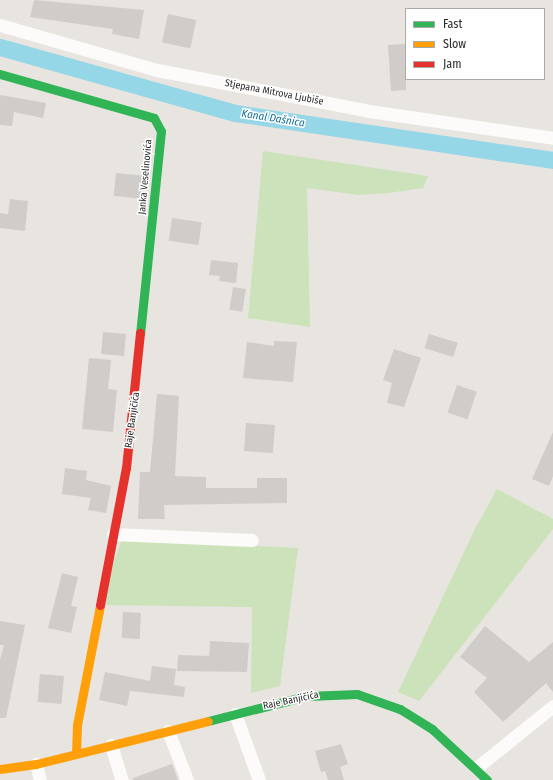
<!DOCTYPE html>
<html>
<head>
<meta charset="utf-8">
<style>
  body { margin:0 }
  #map { position:relative; width:553px; height:780px; overflow:hidden; background:#e8e4e0; font-family:"Fira Sans Condensed",sans-serif }
  div>[style] { position:absolute }
  .green>* { inset:0; background:#cce2ba }
  .canal>* { height:17px; margin:-8.5px; padding:0 8.5px; transform-origin:8.5px; border-radius:8.5px; background:#95d6e7 }
  .building>* { inset:0; background:#cfccc9; transform-origin:0 0 }
  .street>* { height:13px; margin:-6.5px; padding:0 6.5px; transform-origin:6.5px; border-radius:6.5px; background:#fcfbfa }
  .fast>* { height:9px; margin:-4.5px; padding:0 4.5px; transform-origin:4.5px; border-radius:4.5px; background:#30b455 }
  .slow>* { height:9px; margin:-4.5px; padding:0 4.5px; transform-origin:4.5px; border-radius:4.5px; background:#ff9f0a }
  .jam>* { height:9px; margin:-4.5px; padding:0 4.5px; transform-origin:4.5px; border-radius:4.5px; background:#e5322d }
  span { translate:-50% -50%; white-space:nowrap; text-align:center; line-height:1.15; -webkit-text-stroke:3px #fff; paint-order:stroke }
  .street-label { font-size:10px; color:#2a2a2a }
  .water-label { font-size:11px; color:#126f96; font-style:italic }
  .legend { position:absolute; left:405px; top:8px; width:140px; height:72px; box-sizing:border-box; background:#fff; border:1px solid #aaa; margin:0; padding:5px 7px; list-style:none; font-size:12px; color:#2a2a2a }
  .legend li { display:flex; align-items:center; gap:8px; height:20px }
  .legend b { width:20px; border:1px solid #aaa }
</style>
</head>
<body>
<div id="map">
  <div class="green">
    <div style="clip-path:polygon(263px 151px,428px 176px,423px 188px,388px 193px,359px 195px,307px 188px,310px 327px,248px 318px)"></div>
    <div style="clip-path:polygon(497px 489px,553px 519px,553px 529px,419px 701px,398px 692px,475px 529px)"></div>
    <div style="clip-path:polygon(122px 539px,298px 548px,280px 686px,251px 693px,252px 607px,99px 605px)"></div>
  </div>
  <div class="canal">
    <div style="left:0;top:47px;width:244px;rotate:15.7deg"></div>
    <div style="left:235px;top:113px;width:321px;rotate:8.4deg"></div>
  </div>
  <div class="building">
    <div style="clip-path:polygon(34px 0,144px 10px,139px 39px,112px 34px,113px 29px,30px 17px)"></div>
    <div style="left:168px;top:14px;width:29px;height:29px;rotate:12deg"></div>
    <div style="clip-path:polygon(406px 44px,406px 90px,391px 91px,388px 45px)"></div>
    <div style="clip-path:polygon(0 95px,46px 103px,43px 118px,14px 112px,12px 126px,0 125px)"></div>
    <div style="left:116px;top:173px;width:27px;height:23px;rotate:6deg"></div>
    <div style="clip-path:polygon(10px 199px,28px 201px,25px 231px,0 228px,0 213px,8px 214px)"></div>
    <div style="left:172px;top:218px;width:30px;height:23px;rotate:8deg"></div>
    <div style="clip-path:polygon(211px 260px,238px 263px,236px 283px,219px 281px,220px 276px,209px 275px)"></div>
    <div style="left:233px;top:287px;width:13px;height:23px;rotate:9deg"></div>
    <div style="left:103px;top:332px;width:23px;height:22px;rotate:5deg"></div>
    <div style="left:429px;top:334px;width:30px;height:15px;rotate:17deg"></div>
    <div style="clip-path:polygon(274px 341px,297px 342px,293px 382px,243px 378px,247px 342px,274px 346px)"></div>
    <div style="clip-path:polygon(394px 349px,421px 358px,404px 407px,387px 403px,392px 383px,383px 380px)"></div>
    <div style="clip-path:polygon(89px 358px,111px 360px,108px 389px,117px 390px,113px 432px,82px 429px)"></div>
    <div style="left:457px;top:385px;width:21px;height:29px;rotate:19deg"></div>
    <div style="clip-path:polygon(157px 394px,179px 396px,175px 476px,206px 477px,206px 488px,257px 488px,257px 478px,287px 478px,287px 503px,164px 505px,165px 519px,138px 519px,140px 472px,150px 472px)"></div>
    <div style="left:246px;top:423px;width:29px;height:28px;rotate:4deg"></div>
    <div style="clip-path:polygon(553px 432px,553px 476px,549px 486px,532px 479px)"></div>
    <div style="clip-path:polygon(65px 468px,87px 471px,86px 480px,111px 486px,106px 513px,88px 510px,91px 498px,62px 494px)"></div>
    <div style="clip-path:polygon(62px 573px,78px 577px,71px 606px,77px 607px,71px 633px,48px 628px)"></div>
    <div style="left:123px;top:612px;width:18px;height:26px;rotate:3deg"></div>
    <div style="clip-path:polygon(0 621px,25px 625px,6px 718px,0 718px,0 660px,4px 645px,0 645px)"></div>
    <div style="clip-path:polygon(485px 626px,529px 662px,553px 642px,553px 692px,546px 683px,503px 722px,474px 692px,487px 678px,460px 657px)"></div>
    <div style="clip-path:polygon(210px 641px,249px 643px,247px 672px,177px 671px,178px 655px,209px 656px)"></div>
    <div style="clip-path:polygon(152px 666px,176px 669px,174px 685px,185px 687px,184px 697px,130px 691px,127px 706px,99px 700px,105px 672px,150px 681px)"></div>
    <div style="left:40px;top:674px;width:24px;height:28px;rotate:5deg"></div>
    <div style="clip-path:polygon(341px 744px,348px 764px,340px 767px,344px 780px,328px 780px,325px 771px,321px 772px,315px 751px)"></div>
    <div style="clip-path:polygon(172px 764px,178px 780px,133px 780px,133px 778px)"></div>
  </div>
  <div class="street">
    <div style="left:0;top:25px;width:163px;rotate:16deg"></div>
    <div style="left:157px;top:70px;width:216px;rotate:10.9deg"></div>
    <div style="left:369px;top:111px;width:186px;rotate:8.3deg"></div>
    <div style="left:113px;top:534px;width:139px;rotate:2.5deg"></div>
    <div style="left:235px;top:714px;width:70px;rotate:70deg"></div>
    <div style="left:168px;top:731px;width:53px;rotate:68.8deg"></div>
    <div style="left:111px;top:745px;width:37px;rotate:73deg"></div>
    <div style="left:36px;top:764px;width:16px;rotate:76deg"></div>
    <div style="left:476px;top:768px;width:99px;rotate:-38.8deg"></div>
  </div>
  <div class="fast">
    <div style="left:0;top:74px;width:160px;rotate:15.9deg"></div>
    <div style="left:154px;top:118px;width:15px;rotate:62deg"></div>
    <div style="left:161px;top:131px;width:203px;rotate:95.9deg"></div>
    <div style="left:208px;top:721px;width:102px;rotate:-14.2deg"></div>
    <div style="left:307px;top:696px;width:50px;rotate:-2.3deg"></div>
    <div style="left:357px;top:694px;width:46px;rotate:19.2deg"></div>
    <div style="left:400px;top:709px;width:38px;rotate:32deg"></div>
    <div style="left:432px;top:729px;width:75px;rotate:42.8deg"></div>
  </div>
  <div class="slow">
    <div style="left:76px;top:754px;width:29px;rotate:-88deg"></div>
    <div style="left:77px;top:725px;width:122px;rotate:-79.1deg"></div>
    <div style="left:0;top:769px;width:36px;rotate:-8deg"></div>
    <div style="left:36px;top:764px;width:177px;rotate:-14deg"></div>
  </div>
  <div class="jam">
    <div style="left:100px;top:605px;width:139px;rotate:-79.3deg"></div>
    <div style="left:126px;top:468px;width:136px;rotate:-84.1deg"></div>
  </div>
  <div class="street-label">
    <span style="left:274px;top:93px;rotate:11deg">Stjepana Mitrova Ljubiše</span>
    <span style="left:146px;top:177px;rotate:-85deg">Janka Veselinovića</span>
    <span style="left:133px;top:420px;rotate:-82deg">Raje Banjičića</span>
    <span style="left:291px;top:701px;rotate:-12deg">Raje Banjičića</span>
  </div>
  <div class="water-label">
    <span style="left:273px;top:119px;rotate:9deg">Kanal Dašnica</span>
  </div>
  <ul class="legend">
  <li><b style="height:5px;background:#30b455"></b>Fast</li>
  <li><b style="height:5px;background:#ff9f0a"></b>Slow</li>
  <li><b style="height:5px;background:#e5322d"></b>Jam</li>
  </ul>
</div>
</body>
</html>
